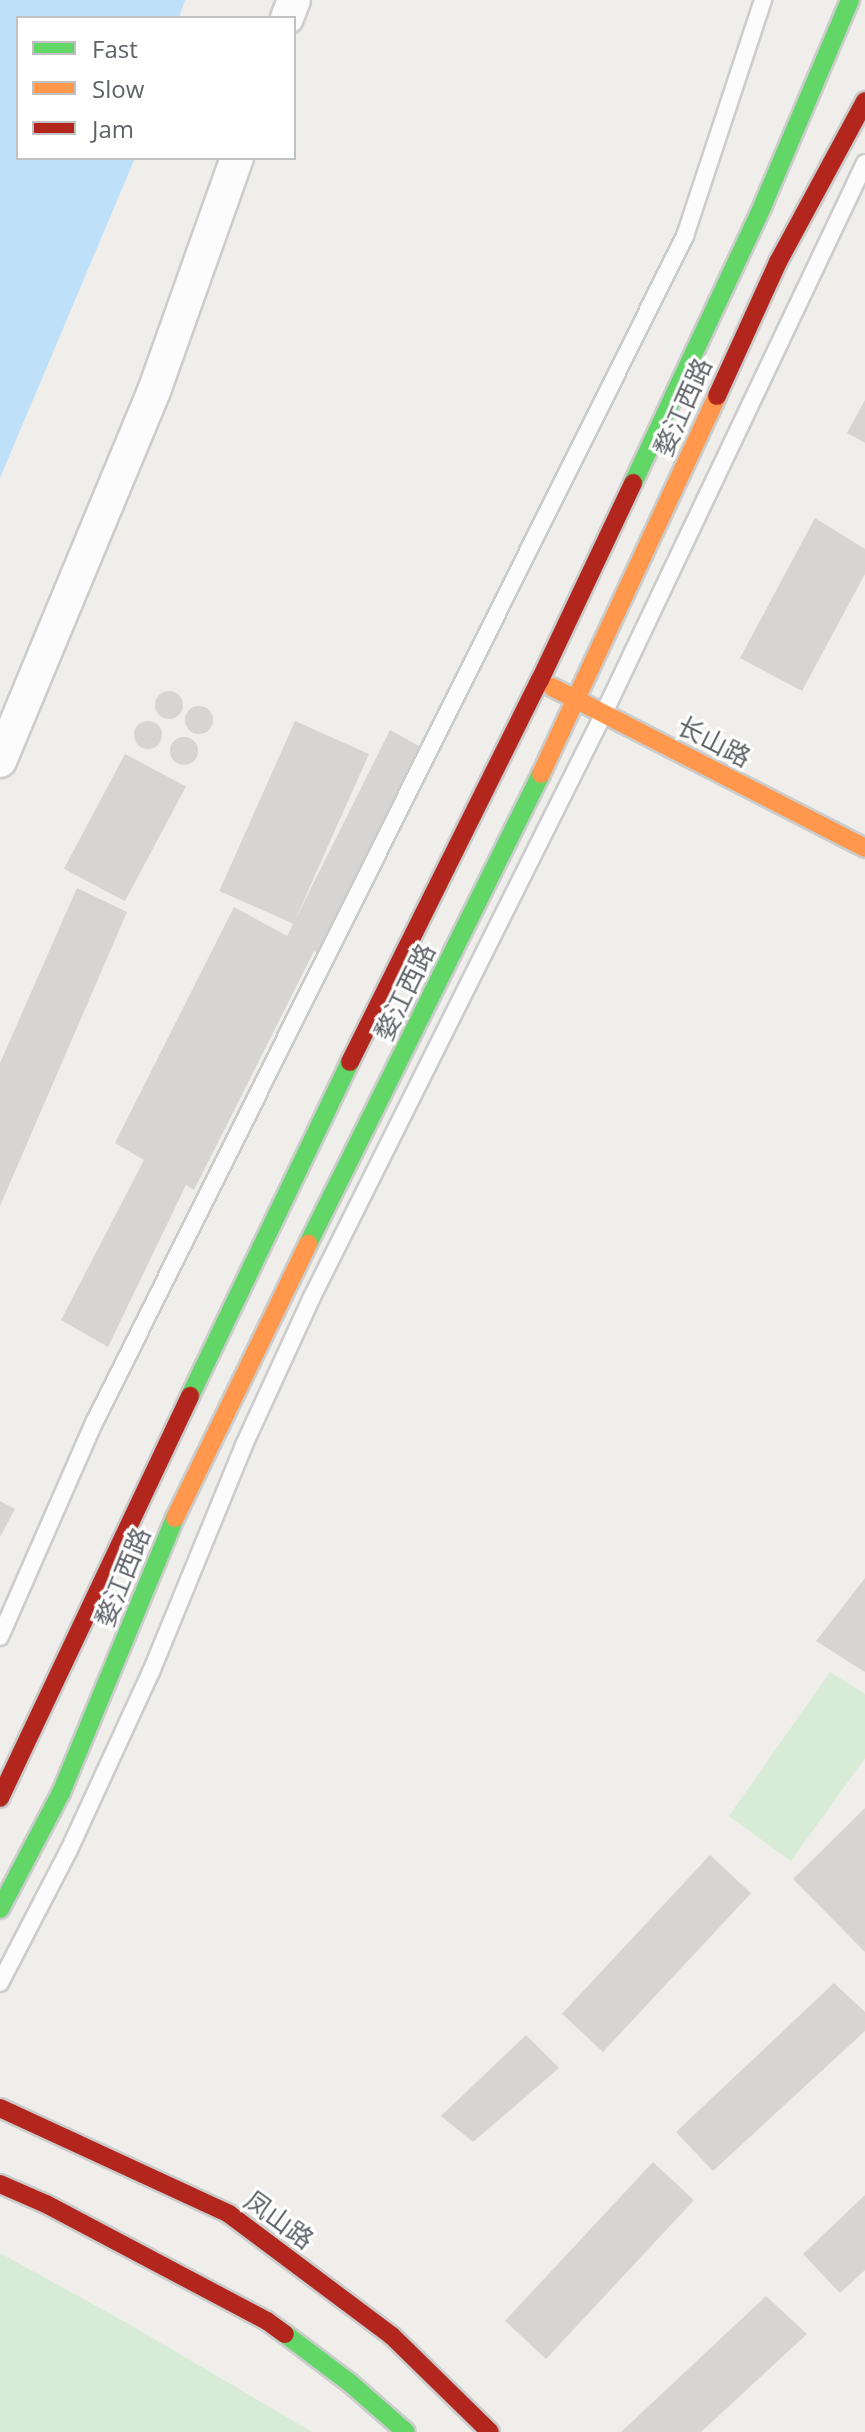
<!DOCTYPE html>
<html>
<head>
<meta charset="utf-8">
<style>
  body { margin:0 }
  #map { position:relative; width:865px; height:2432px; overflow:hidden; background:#efeeea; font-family:"Open Sans","Noto Sans SC",sans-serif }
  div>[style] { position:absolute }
  .green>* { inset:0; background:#d8ebd6 }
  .water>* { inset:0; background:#bfe0f9 }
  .building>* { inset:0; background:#d6d5d3; transform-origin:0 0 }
  .round { border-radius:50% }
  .roads { filter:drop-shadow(2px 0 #cbcccc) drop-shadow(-2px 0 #cbcccc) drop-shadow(0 2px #cbcccc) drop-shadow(0 -2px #cbcccc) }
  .lane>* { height:16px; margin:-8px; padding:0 8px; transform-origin:8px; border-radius:8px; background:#fdfcfc }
  .street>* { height:32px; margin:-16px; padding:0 16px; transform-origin:16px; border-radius:16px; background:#fdfcfc }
  .fast>* { height:18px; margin:-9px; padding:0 9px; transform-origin:9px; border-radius:9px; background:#63d668 }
  .slow>* { height:18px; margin:-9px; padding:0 9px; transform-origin:9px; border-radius:9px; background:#ff974d }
  .jam>* { height:18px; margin:-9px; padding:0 9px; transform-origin:9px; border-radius:9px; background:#b3261e }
  span { translate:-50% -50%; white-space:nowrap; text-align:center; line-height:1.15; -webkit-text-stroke:6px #fff; paint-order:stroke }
  .street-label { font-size:26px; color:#5f6368 }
  .legend { position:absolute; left:16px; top:16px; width:280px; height:144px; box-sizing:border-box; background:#fff; border:2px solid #bfc1c3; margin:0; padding:10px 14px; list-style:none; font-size:24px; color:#5f6368 }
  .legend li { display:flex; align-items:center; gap:16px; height:40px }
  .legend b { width:40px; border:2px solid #bfc1c3 }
</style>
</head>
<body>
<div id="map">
  <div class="green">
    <div style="clip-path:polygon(830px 1672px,865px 1694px,865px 1758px,791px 1861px,729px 1816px)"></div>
    <div style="clip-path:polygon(0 2253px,127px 2323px,312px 2432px,0 2432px)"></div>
  </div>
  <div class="water">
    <div style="clip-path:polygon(0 0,185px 0,179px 18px,18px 18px,18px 158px,135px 158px,0 478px)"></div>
  </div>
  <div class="building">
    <div style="clip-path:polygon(865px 400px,865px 443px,847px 433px)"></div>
    <div style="clip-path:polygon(815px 518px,865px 549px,865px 574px,802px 691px,740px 658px)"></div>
    <div class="round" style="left:155px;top:691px;width:28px;height:28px"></div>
    <div class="round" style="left:185px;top:706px;width:28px;height:28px"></div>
    <div style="left:295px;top:721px;width:81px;height:186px;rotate:24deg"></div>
    <div class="round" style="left:134px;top:721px;width:28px;height:28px"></div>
    <div style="clip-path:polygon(390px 730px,428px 751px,323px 955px,314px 951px,194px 1190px,186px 1185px,108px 1347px,61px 1320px,144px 1160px,115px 1143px,234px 907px,287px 936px)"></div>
    <div class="round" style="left:170px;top:737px;width:28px;height:28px"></div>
    <div style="left:125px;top:754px;width:69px;height:130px;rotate:28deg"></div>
    <div style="clip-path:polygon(77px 888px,127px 912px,0 1206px,0 1063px)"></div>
    <div style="clip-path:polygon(0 1501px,15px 1509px,0 1537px)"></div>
    <div style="clip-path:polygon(865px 1578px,865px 1672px,816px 1641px)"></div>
    <div style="clip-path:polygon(865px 1808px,865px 1952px,793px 1879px)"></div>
    <div style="left:710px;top:1855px;width:56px;height:217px;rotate:43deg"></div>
    <div style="clip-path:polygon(834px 1983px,865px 2012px,865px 2031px,713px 2171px,676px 2132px)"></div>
    <div style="clip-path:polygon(526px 2035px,559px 2068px,473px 2142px,441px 2116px)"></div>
    <div style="left:653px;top:2162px;width:56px;height:217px;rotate:43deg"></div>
    <div style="clip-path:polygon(865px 2195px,865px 2270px,840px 2293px,803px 2254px)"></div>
    <div style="clip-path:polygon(766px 2296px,807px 2334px,701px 2432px,621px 2432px)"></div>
  </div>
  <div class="roads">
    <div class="lane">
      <div style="left:0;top:1637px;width:236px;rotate:-66.3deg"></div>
      <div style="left:95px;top:1421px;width:1324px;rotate:-63.53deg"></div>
      <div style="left:685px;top:236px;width:249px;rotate:-71.7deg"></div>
      <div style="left:0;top:1983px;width:150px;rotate:-62.6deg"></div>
      <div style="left:69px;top:1850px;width:196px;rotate:-65.3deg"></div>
      <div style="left:151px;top:1672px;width:245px;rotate:-67.7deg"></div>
      <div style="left:244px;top:1445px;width:161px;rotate:-65.3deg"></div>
      <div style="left:311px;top:1299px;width:653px;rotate:-63.43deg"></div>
      <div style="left:603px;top:715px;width:611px;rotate:-64.61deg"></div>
    </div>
    <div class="street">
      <div style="left:287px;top:18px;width:19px;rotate:-69deg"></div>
      <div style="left:0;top:761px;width:401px;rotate:-67.4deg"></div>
      <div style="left:154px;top:391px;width:247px;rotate:-70.4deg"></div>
    </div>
    <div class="fast">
      <div style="left:633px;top:483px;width:307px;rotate:-64.9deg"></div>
      <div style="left:763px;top:205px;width:223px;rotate:-67deg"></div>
      <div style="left:308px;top:1244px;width:525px;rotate:-63.63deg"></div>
      <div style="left:190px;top:1396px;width:370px;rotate:-64.4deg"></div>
      <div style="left:0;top:1909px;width:131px;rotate:-62.3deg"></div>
      <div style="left:61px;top:1793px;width:298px;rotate:-67.5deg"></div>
      <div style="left:285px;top:2334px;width:81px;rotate:37deg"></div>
      <div style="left:350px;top:2383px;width:74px;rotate:41.2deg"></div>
    </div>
    <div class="slow">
      <div style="left:552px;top:687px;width:352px;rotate:27.2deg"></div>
      <div style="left:541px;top:774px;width:417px;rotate:-65deg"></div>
      <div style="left:175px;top:1518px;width:305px;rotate:-64.1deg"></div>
    </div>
    <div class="jam">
      <div style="left:717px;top:396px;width:147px;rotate:-65.5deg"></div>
      <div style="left:778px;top:262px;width:183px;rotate:-61.6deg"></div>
      <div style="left:350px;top:1062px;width:427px;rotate:-63.6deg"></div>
      <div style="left:540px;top:680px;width:218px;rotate:-64.7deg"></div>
      <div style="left:0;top:1798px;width:445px;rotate:-64.7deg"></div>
      <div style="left:0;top:2108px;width:252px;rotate:24.8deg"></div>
      <div style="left:229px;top:2214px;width:204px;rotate:36.8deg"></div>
      <div style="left:392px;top:2336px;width:137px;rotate:44.4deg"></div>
      <div style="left:0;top:2184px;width:50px;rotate:23.5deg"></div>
      <div style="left:46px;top:2204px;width:250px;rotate:27.9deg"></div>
      <div style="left:267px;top:2321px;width:22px;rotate:36deg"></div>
    </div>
  </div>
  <div class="street-label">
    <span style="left:683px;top:407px;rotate:-66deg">婺江西路</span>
    <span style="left:714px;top:742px;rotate:27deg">长山路</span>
    <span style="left:405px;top:992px;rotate:-64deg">婺江西路</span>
    <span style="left:123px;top:1577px;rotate:-68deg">婺江西路</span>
    <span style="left:279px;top:2220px;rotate:36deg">凤山路</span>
  </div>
  <ul class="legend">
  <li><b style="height:10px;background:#63d668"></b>Fast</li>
  <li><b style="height:10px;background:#ff974d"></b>Slow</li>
  <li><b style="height:10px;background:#b3261e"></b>Jam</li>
  </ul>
</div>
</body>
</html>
